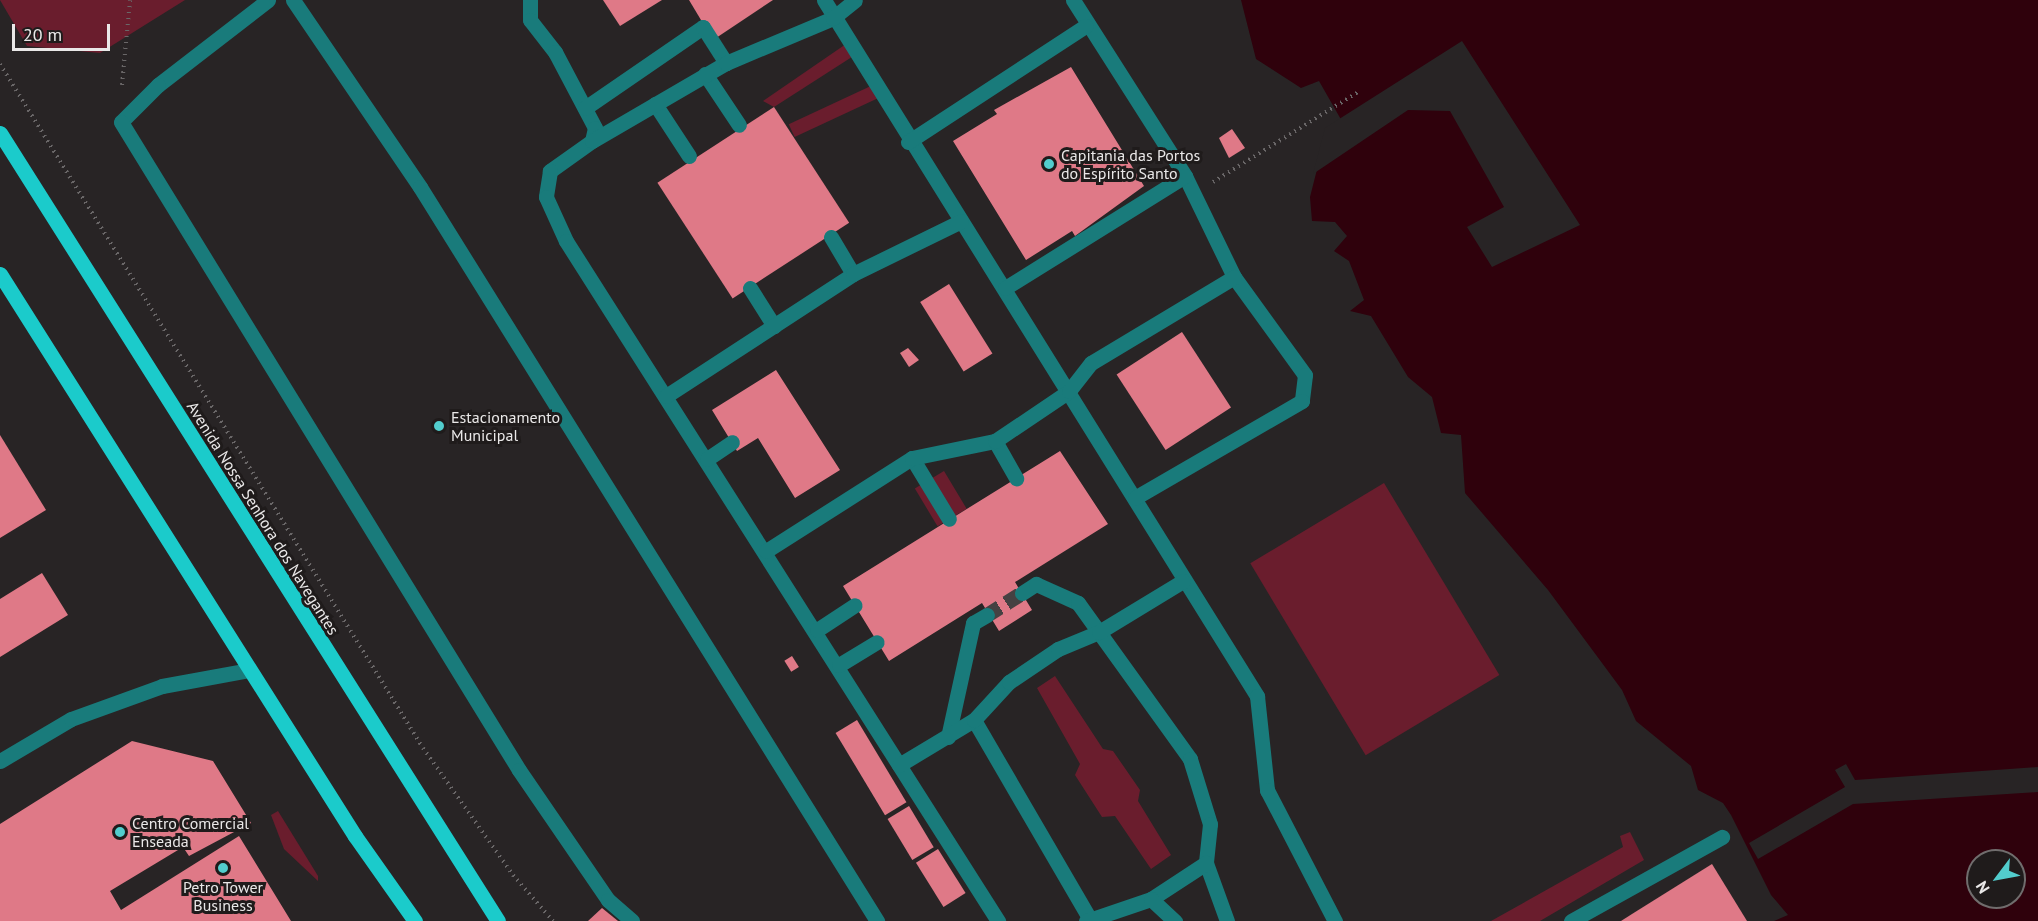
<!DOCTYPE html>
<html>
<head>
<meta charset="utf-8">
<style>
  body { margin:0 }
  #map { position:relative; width:2038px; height:921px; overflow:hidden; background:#282425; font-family:"PT Sans",sans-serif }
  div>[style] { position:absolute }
  .green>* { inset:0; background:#6a1d2d; transform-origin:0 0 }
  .water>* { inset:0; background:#2f010c }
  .pier>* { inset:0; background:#282425 }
  .building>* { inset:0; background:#df7987; transform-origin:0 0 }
  .minor-tunnel>* { height:15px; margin-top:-7.5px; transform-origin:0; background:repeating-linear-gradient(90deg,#454142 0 15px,transparent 0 23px) }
  .path>* { height:4px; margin-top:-2px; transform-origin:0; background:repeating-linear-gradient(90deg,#6a6768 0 1.5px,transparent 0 6px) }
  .minor>* { height:15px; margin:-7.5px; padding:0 7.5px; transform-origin:7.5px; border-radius:7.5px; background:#197b7b }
  .major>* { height:15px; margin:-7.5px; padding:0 7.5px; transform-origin:7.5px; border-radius:7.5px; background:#1bcbcb }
  .dots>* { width:16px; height:16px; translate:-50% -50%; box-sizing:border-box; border:3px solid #1f1b1b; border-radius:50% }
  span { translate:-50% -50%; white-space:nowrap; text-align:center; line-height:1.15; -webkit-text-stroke:6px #1f1b1b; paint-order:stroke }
  .poi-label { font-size:16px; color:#eae8e8 }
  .left { translate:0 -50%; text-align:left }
  .street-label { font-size:16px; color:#eae8e8 }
  .north { position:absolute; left:1966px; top:849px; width:60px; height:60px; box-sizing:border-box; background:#1f1b1b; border:2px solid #706d6d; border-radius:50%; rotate:238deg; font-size:16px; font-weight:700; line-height:24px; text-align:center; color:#eae8e8 }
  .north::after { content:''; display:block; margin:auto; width:21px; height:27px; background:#52cdcd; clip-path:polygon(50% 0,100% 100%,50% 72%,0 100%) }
  .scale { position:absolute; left:12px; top:24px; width:98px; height:27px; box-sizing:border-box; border:3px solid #eae8e8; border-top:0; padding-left:8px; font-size:18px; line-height:21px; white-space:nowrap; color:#eae8e8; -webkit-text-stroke:4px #1f1b1b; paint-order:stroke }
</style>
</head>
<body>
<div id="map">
  <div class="green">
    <div style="clip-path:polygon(0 0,185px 0,100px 53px,27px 46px)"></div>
    <div style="clip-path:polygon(846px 44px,855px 55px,774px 107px,763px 101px)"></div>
    <div style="left:873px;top:85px;width:14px;height:93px;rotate:65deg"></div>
    <div style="left:944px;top:471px;width:44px;height:34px;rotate:59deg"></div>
    <div style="left:1384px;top:483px;width:224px;height:156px;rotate:59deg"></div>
    <div style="clip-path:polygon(1055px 676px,1103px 749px,1113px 751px,1140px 790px,1138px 801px,1171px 855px,1151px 869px,1115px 816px,1102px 817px,1075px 775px,1080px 764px,1037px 688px)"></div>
    <div style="clip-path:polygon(278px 811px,318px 876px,318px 881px,284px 849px,271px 815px)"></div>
    <div style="clip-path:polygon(1630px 832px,1644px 860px,1540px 921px,1491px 921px,1623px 847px,1620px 836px)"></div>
  </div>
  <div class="water">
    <div style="clip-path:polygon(evenodd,1241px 0,2038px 0,2038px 921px,1774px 921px,1788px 915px,1771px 895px,1731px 815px,1723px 803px,1698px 790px,1691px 766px,1636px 721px,1622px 690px,1548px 590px,1465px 493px,1461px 435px,1441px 433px,1432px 397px,1408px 377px,1371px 316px,1350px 311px,1364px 300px,1349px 261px,1334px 251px,1347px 236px,1335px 222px,1312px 221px,1310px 197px,1327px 130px,1343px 123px,1319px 81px,1301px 88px,1256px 59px,1241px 0,1978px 861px,2014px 861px,2014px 897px,1978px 897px,1978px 861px)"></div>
  </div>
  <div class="pier">
    <div style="clip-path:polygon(1462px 41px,1580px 225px,1492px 267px,1467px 227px,1504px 207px,1450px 111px,1408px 110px,1313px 174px,1325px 128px)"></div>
    <div style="clip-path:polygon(1846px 764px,1855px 780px,2038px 767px,2038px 792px,1853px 804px,1758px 859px,1749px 843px,1845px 787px,1835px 770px)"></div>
  </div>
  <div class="building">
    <div style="clip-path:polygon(603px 0,662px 0,620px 26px)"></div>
    <div style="clip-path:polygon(689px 0,773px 0,713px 40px)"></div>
    <div style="clip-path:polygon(1071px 67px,1144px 186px,1075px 236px,1072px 231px,1026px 260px,953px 141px,997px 114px,994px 110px)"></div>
    <div style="left:774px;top:107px;width:138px;height:139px;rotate:57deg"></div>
    <div style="clip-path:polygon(1232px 129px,1245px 148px,1229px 158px,1219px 138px)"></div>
    <div style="left:949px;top:284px;width:82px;height:34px;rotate:58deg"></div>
    <div style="left:1182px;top:332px;width:90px;height:78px;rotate:57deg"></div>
    <div style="clip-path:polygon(908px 348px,919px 360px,909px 367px,900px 353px)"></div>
    <div style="clip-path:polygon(776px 370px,840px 470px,795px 498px,758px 438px,737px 451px,712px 410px)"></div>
    <div style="clip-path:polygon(0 435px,46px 510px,0 538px)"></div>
    <div style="clip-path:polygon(1060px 451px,1108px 524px,1015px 582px,1032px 610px,999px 631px,982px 603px,889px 661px,843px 586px)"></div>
    <div style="clip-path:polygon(42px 573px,68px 615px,0 657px,0 599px)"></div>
    <div style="left:792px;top:656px;width:13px;height:9px;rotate:58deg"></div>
    <div style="left:857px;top:720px;width:96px;height:25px;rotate:59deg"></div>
    <div style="clip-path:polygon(132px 741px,213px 761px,251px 823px,189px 856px,183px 847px,110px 891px,121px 910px,239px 836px,291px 921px,0 921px,0 824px)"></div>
    <div style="left:909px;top:806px;width:48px;height:25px;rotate:59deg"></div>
    <div style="left:938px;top:849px;width:52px;height:26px;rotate:58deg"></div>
    <div style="clip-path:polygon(1712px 864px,1747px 921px,1621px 921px,1632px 914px)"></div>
    <div style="clip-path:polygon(602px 908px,618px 921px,588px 921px)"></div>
  </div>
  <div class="minor-tunnel">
    <div style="left:987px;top:615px;width:41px;rotate:-32.2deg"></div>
  </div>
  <div class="path">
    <div style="left:0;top:64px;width:804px;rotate:58.27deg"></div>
    <div style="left:423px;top:748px;width:156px;rotate:54.7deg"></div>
    <div style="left:513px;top:875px;width:61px;rotate:49deg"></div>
    <div style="left:122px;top:85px;width:85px;rotate:-84.6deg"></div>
    <div style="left:1213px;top:182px;width:171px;rotate:-31.8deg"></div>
  </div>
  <div class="minor">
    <div style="left:268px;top:0;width:139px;rotate:142.3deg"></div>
    <div style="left:158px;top:85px;width:52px;rotate:135deg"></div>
    <div style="left:121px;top:122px;width:760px;rotate:58.44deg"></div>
    <div style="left:519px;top:770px;width:158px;rotate:55.6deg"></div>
    <div style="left:608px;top:900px;width:32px;rotate:41deg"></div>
    <div style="left:293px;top:0;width:226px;rotate:55.8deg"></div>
    <div style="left:420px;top:187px;width:865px;rotate:58.09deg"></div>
    <div style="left:530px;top:0;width:20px;rotate:90deg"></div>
    <div style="left:530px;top:20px;width:41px;rotate:52deg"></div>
    <div style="left:555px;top:52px;width:86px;rotate:62.2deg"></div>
    <div style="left:595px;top:128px;width:13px;rotate:103deg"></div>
    <div style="left:592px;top:141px;width:52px;rotate:144.5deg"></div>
    <div style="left:550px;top:171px;width:26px;rotate:99deg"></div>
    <div style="left:546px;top:197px;width:48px;rotate:65.6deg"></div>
    <div style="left:566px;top:241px;width:806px;rotate:57.57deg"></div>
    <div style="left:824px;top:0;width:820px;rotate:58.11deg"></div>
    <div style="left:1257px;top:696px;width:95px;rotate:83.9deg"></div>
    <div style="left:1267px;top:790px;width:148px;rotate:62.6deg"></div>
    <div style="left:1073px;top:0;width:209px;rotate:57.5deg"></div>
    <div style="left:1185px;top:176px;width:112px;rotate:64.1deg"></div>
    <div style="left:1234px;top:277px;width:121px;rotate:54.1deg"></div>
    <div style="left:1305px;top:375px;width:26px;rotate:97deg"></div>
    <div style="left:1302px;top:401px;width:193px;rotate:149.9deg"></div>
    <div style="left:705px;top:74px;width:61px;rotate:56.3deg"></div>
    <div style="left:655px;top:104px;width:62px;rotate:56.8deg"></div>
    <div style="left:585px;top:108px;width:143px;rotate:-34.5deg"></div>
    <div style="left:703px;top:27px;width:43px;rotate:57.4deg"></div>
    <div style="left:592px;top:141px;width:155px;rotate:-30.2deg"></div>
    <div style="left:726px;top:63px;width:116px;rotate:-22.8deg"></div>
    <div style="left:833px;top:18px;width:28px;rotate:-39deg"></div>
    <div style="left:908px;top:142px;width:212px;rotate:-33.2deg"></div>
    <div style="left:831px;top:237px;width:43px;rotate:59.3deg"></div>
    <div style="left:750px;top:288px;width:45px;rotate:57.7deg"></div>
    <div style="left:1005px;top:288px;width:212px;rotate:-31.9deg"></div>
    <div style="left:666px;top:396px;width:223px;rotate:-33.1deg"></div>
    <div style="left:853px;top:274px;width:120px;rotate:-26.1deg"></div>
    <div style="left:995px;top:441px;width:43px;rotate:60.4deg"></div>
    <div style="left:912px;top:458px;width:71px;rotate:58.8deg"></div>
    <div style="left:707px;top:459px;width:30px;rotate:-34deg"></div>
    <div style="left:766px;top:551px;width:173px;rotate:-32.5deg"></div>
    <div style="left:912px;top:458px;width:85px;rotate:-11.6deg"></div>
    <div style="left:995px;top:441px;width:89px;rotate:-34deg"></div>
    <div style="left:1069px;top:391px;width:36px;rotate:-52deg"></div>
    <div style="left:1091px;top:363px;width:167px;rotate:-31deg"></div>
    <div style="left:1022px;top:593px;width:17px;rotate:-33deg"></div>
    <div style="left:1036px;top:584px;width:46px;rotate:24.3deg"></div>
    <div style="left:1078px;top:603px;width:192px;rotate:54.3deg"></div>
    <div style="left:1190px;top:759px;width:68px;rotate:72.9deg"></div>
    <div style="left:1210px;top:824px;width:39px;rotate:96deg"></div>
    <div style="left:1206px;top:863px;width:62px;rotate:70.1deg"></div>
    <div style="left:817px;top:630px;width:45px;rotate:-33.3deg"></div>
    <div style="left:839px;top:665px;width:44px;rotate:-31.2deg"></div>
    <div style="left:974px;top:720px;width:230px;rotate:59.8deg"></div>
    <div style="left:948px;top:737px;width:117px;rotate:-77.6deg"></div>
    <div style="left:973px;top:623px;width:16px;rotate:-30deg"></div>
    <div style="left:0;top:761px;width:82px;rotate:-30.6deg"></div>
    <div style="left:71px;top:719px;width:97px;rotate:-19.9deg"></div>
    <div style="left:162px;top:686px;width:88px;rotate:-10.4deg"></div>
    <div style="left:899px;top:765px;width:87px;rotate:-31deg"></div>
    <div style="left:974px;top:720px;width:52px;rotate:-47.4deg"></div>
    <div style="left:1009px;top:682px;width:59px;rotate:-34deg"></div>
    <div style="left:1058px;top:649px;width:44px;rotate:-22.5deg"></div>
    <div style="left:1099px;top:632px;width:98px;rotate:-31.3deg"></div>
    <div style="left:1151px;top:899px;width:66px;rotate:-33.2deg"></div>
    <div style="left:1086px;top:921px;width:69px;rotate:-18.7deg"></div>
    <div style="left:1151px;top:899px;width:33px;rotate:43deg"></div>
    <div style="left:1571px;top:921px;width:173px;rotate:-29.1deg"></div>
  </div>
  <div class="major">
    <div style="left:0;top:133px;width:932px;rotate:57.71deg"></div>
    <div style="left:0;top:274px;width:665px;rotate:57.72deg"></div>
    <div style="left:355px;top:836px;width:104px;rotate:54.8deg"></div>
  </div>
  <div class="dots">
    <div style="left:1049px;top:164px;background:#52cdcd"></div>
    <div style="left:439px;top:426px;background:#52cdcd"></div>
    <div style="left:120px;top:832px;background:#52cdcd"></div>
    <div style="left:223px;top:868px;background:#52cdcd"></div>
  </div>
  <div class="poi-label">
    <span class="left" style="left:1061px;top:164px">Capitania das Portos<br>do Espírito Santo</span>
    <span class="left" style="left:451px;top:426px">Estacionamento<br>Municipal</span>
    <span class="left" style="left:132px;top:832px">Centro Comercial<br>Enseada</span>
    <span style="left:223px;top:896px">Petro Tower<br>Business</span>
  </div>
  <div class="street-label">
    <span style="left:263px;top:518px;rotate:58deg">Avenida Nossa Senhora dos Navegantes</span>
  </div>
  <div class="north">N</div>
  <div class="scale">20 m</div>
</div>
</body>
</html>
